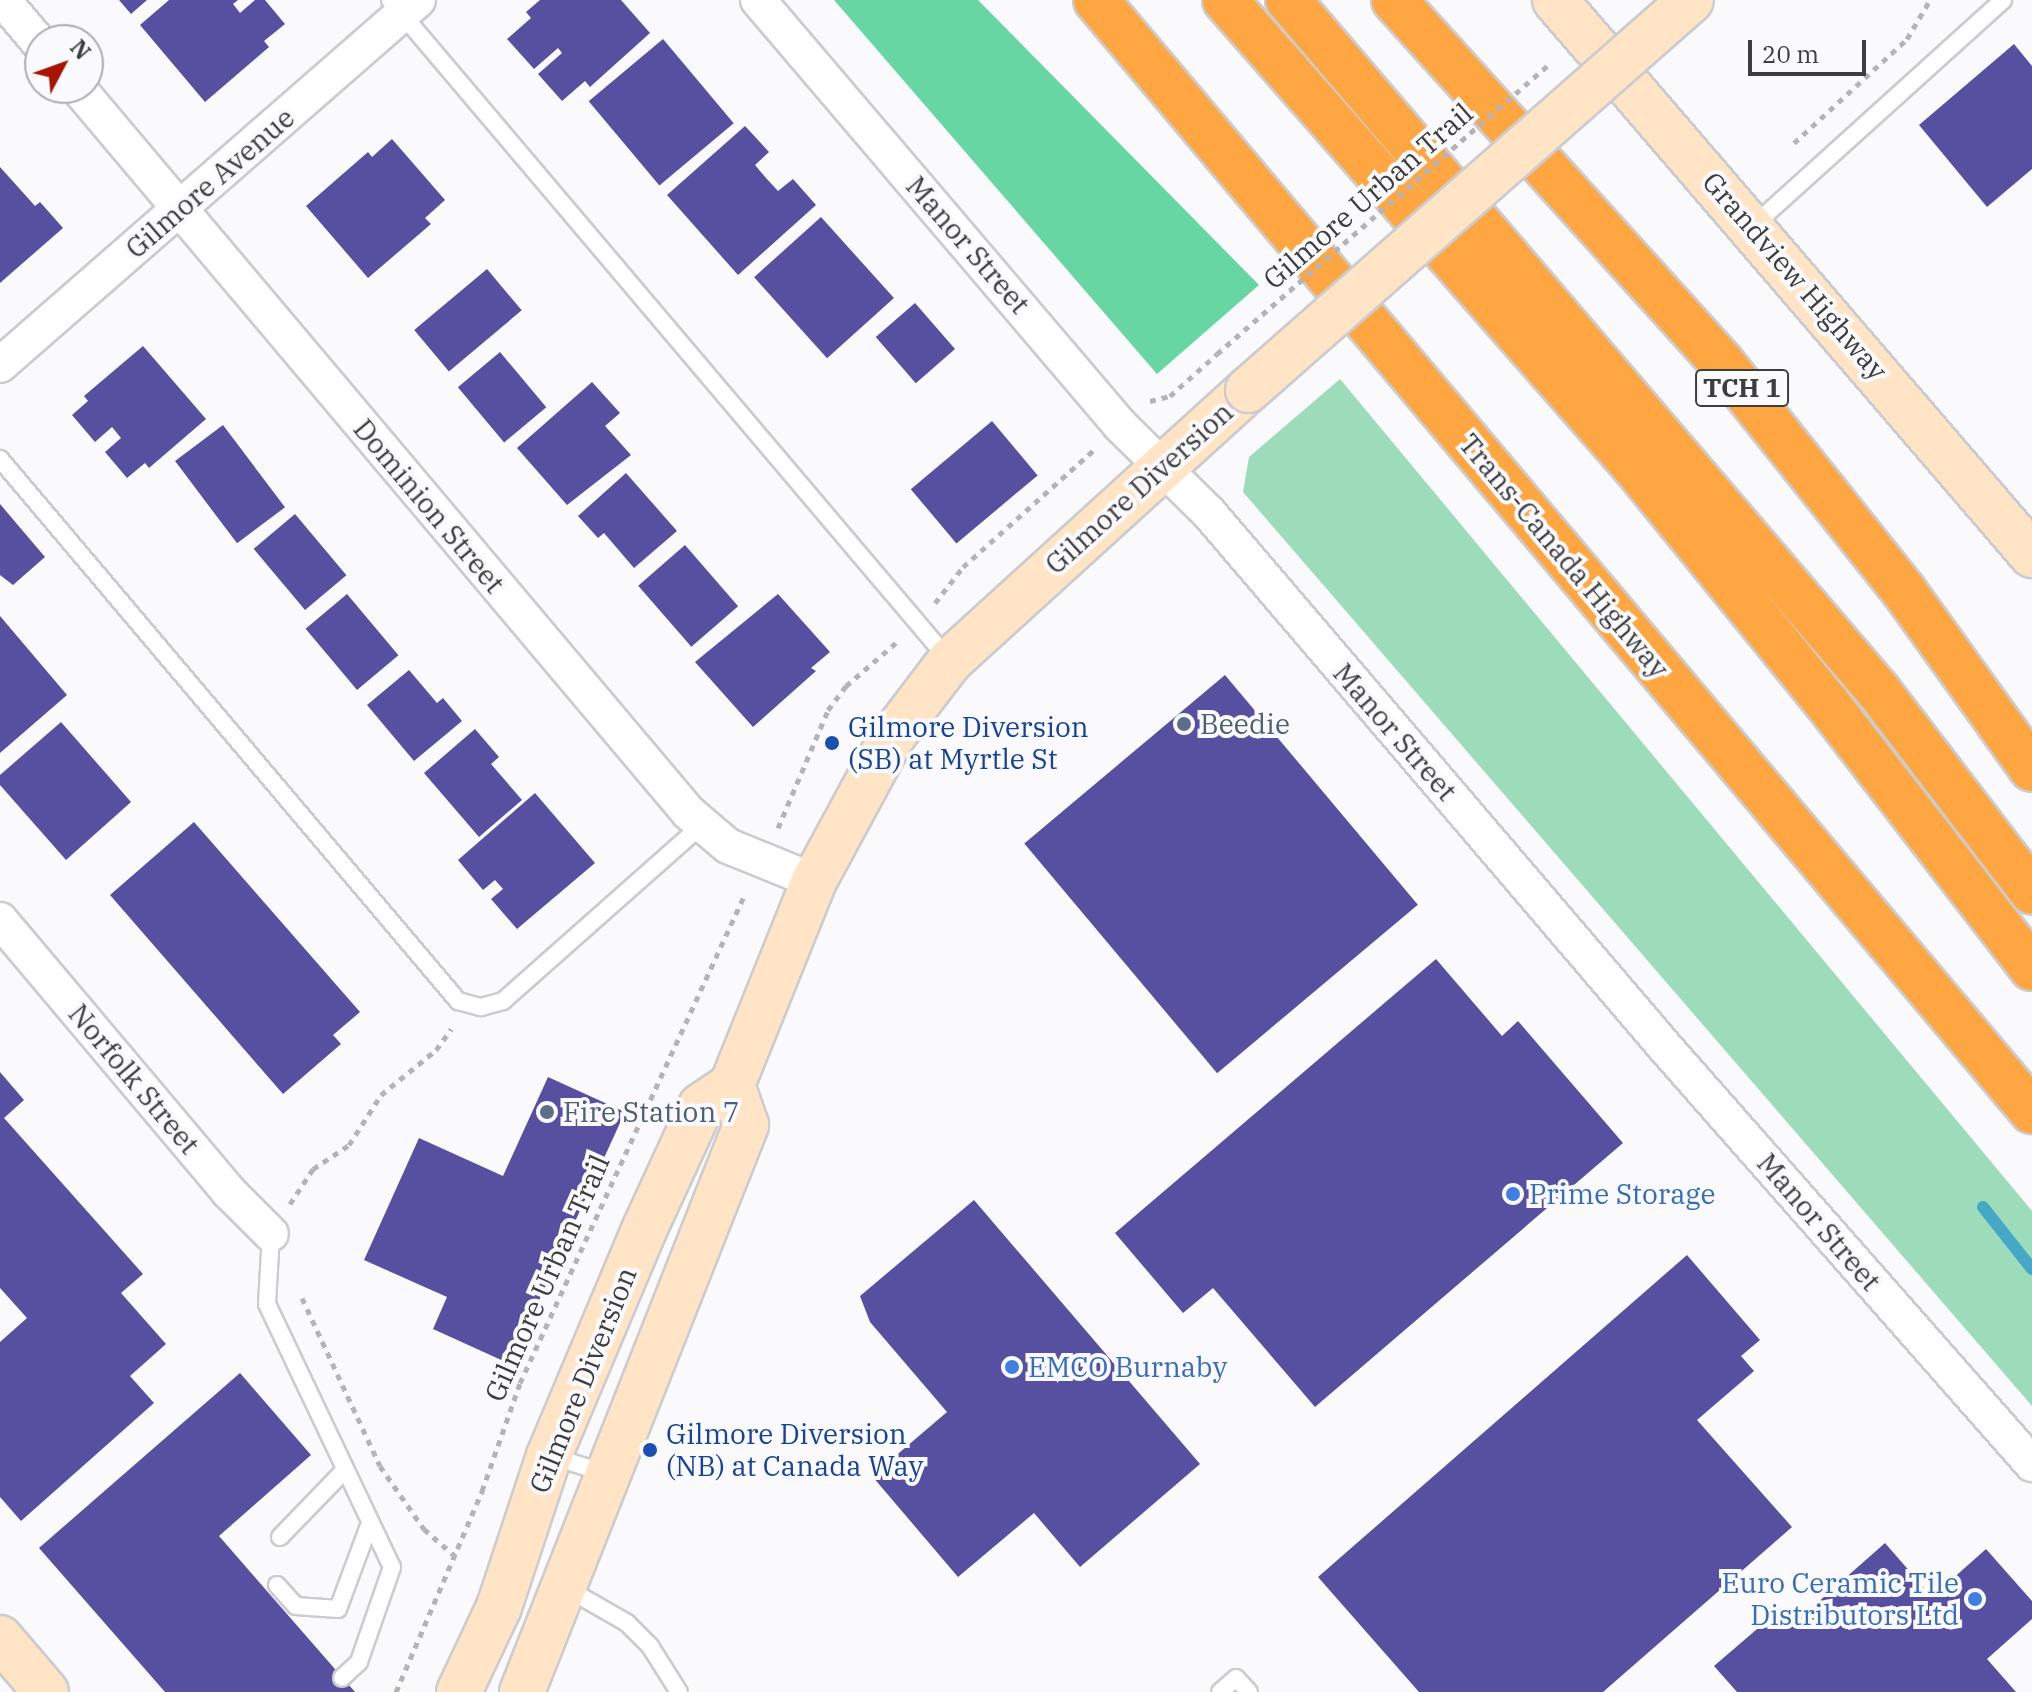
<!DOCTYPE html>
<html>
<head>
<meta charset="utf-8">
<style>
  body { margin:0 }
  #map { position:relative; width:2032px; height:1692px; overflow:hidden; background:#fafafd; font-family:"IBM Plex Serif",serif }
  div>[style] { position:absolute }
  .green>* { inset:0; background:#9ddcbb }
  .forest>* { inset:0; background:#68d6a3 }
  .stream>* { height:12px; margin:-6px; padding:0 6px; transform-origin:6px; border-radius:6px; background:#44a8c6 }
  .building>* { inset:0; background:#574fa0; transform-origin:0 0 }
  .path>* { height:5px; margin-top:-2.5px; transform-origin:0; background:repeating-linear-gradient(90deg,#b4b4b6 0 6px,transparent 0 12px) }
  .roads { filter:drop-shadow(2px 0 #cccccf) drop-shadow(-2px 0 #cccccf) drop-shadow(0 2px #cccccf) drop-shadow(0 -2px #cccccf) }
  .lane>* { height:16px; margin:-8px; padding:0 8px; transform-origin:8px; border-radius:8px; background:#fff }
  .street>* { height:34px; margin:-17px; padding:0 17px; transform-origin:17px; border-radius:17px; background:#fff }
  .secondary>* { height:44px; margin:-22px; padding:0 22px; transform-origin:22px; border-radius:22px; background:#ffe4c6 }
  .highway>* { height:44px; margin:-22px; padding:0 22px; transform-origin:22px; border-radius:22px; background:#fea641 }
  .path-bridge>* { height:5px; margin-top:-2.5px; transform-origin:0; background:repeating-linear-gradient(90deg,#b4b4b6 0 6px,transparent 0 12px) }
  .bridges { filter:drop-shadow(2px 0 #cccccf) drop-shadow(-2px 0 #cccccf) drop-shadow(0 2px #cccccf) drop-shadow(0 -2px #cccccf) }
  .secondary-bridge>* { height:44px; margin:-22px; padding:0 22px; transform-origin:22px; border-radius:22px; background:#ffe4c6 }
  .dots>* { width:22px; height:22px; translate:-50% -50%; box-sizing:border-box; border:4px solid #fafafd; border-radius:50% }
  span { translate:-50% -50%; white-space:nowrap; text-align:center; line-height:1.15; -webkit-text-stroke:8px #fafafd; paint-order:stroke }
  .shield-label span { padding:2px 6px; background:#fafafd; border:2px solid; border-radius:6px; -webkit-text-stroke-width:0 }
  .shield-label { font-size:26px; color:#3c3d3e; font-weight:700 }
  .street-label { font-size:28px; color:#3c3d3e }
  .service-label { font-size:28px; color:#4e5e75 }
  .left { translate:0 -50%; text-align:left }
  .transit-label { font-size:28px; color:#164399 }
  .shop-label { font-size:28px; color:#366cbe }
  .right { translate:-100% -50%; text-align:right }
  .north { position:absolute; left:24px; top:24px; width:80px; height:80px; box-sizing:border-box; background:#fafafd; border:2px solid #aeaeb1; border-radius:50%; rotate:49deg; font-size:22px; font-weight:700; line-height:32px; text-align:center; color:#3c3d3e }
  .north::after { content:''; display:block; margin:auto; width:28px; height:36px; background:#a71500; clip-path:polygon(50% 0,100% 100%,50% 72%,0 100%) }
  .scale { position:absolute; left:1748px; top:40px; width:118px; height:36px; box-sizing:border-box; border:4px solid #3c3d3e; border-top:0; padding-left:10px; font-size:24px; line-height:28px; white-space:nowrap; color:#3c3d3e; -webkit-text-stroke:6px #fafafd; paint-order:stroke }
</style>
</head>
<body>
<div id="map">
  <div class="green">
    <div style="clip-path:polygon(1340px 379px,2032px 1211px,2032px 1406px,1243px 492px,1249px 457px)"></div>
  </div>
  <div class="forest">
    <div style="clip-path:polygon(834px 0,978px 0,1259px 285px,1157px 374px)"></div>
  </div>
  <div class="stream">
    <div style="left:1983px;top:1207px;width:79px;rotate:51.7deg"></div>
  </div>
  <div class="building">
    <div style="clip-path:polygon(119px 0,147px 0,131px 14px)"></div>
    <div style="clip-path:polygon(169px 0,238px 0,233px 4px,240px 13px,255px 0,265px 0,285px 24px,264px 41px,269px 47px,205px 102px,140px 25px)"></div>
    <div style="clip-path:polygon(540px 0,621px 0,650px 33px,590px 87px,585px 81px,562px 101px,538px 74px,562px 53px,558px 48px,534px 69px,507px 39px,531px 18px,526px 12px)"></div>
    <div style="left:663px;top:39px;width:110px;height:97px;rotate:50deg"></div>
    <div style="clip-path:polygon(2014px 44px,2032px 66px,2032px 169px,1987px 207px,1919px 125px)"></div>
    <div style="clip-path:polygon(745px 126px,769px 152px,755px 165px,766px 178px,778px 191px,793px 179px,816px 205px,738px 275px,667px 195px)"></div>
    <div style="clip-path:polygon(392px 139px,445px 200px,425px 218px,431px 224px,368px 278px,306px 206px,368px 152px,372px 157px)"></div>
    <div style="clip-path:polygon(0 167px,35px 206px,40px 202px,63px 228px,0 283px)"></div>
    <div style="left:821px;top:217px;width:109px;height:90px;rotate:48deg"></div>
    <div style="left:487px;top:269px;width:54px;height:95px;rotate:50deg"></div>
    <div style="left:915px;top:303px;width:61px;height:52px;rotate:49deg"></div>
    <div style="clip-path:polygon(143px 346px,206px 419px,149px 468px,145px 463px,127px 478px,105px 452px,121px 438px,112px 427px,95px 442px,72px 415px,88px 401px,84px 396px)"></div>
    <div style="left:500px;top:352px;width:72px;height:55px;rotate:50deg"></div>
    <div style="clip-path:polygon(592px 382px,620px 413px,605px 426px,631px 455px,567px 505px,517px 448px)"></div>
    <div style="left:992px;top:421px;width:71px;height:106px;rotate:50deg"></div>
    <div style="left:223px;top:425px;width:103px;height:60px;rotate:53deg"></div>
    <div style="clip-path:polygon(626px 473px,677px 531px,634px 568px,604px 533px,598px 538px,578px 516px)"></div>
    <div style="clip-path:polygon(0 504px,45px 557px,13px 585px,0 575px)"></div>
    <div style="left:295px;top:514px;width:80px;height:54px;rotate:50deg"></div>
    <div style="left:685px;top:545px;width:81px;height:62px;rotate:49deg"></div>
    <div style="left:347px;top:594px;width:80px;height:54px;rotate:50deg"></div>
    <div style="clip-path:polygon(778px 594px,830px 652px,811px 668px,816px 671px,753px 727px,695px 662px)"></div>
    <div style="clip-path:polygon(0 616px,67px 695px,0 753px)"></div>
    <div style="clip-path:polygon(409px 670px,437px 703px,443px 698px,462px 721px,414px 761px,367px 705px)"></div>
    <div style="left:1225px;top:675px;width:300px;height:262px;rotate:50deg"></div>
    <div style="clip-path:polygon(61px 722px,131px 802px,66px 860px,0 785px,0 775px)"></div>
    <div style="clip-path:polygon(475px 729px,499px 757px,491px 764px,522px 800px,479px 837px,424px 773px)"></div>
    <div style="clip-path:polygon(535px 793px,595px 863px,517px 929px,491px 899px,503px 889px,495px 880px,483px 890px,458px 860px)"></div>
    <div style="clip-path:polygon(194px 822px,360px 1012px,333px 1035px,341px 1044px,283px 1094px,110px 895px)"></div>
    <div style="clip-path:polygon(1436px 959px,1502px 1036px,1518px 1021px,1623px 1143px,1315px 1407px,1213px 1288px,1183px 1313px,1115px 1233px)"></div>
    <div style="clip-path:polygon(0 1072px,24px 1100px,4px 1118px,143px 1274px,121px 1293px,166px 1344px,130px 1376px,154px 1403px,21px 1521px,0 1497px,0 1342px,27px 1318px,0 1288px)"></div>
    <div style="clip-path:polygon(548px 1077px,625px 1112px,510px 1364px,433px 1329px,447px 1297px,364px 1260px,419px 1138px,503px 1176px)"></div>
    <div style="clip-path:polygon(974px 1200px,1200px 1464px,1080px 1567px,1034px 1513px,958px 1577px,872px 1476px,947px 1412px,870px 1322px,860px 1296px)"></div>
    <div style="clip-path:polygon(1687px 1255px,1760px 1340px,1741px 1356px,1754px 1371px,1697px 1420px,1792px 1527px,1603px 1692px,1419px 1692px,1318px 1577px)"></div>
    <div style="clip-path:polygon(240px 1373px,311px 1455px,219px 1536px,355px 1692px,165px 1692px,39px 1548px)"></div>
    <div style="clip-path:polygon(1885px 1543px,1932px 1597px,1986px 1549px,2032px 1601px,2032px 1619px,1987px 1659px,2016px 1692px,1737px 1692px,1714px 1666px,1778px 1611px,1791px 1626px)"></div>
  </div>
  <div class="path">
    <div style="left:1794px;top:143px;width:154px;rotate:-42.6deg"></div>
    <div style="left:1907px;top:39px;width:45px;rotate:-59.5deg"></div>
    <div style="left:1150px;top:401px;width:21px;rotate:-14deg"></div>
    <div style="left:1170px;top:396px;width:63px;rotate:-41.8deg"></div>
    <div style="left:935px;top:603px;width:46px;rotate:-52.1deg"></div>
    <div style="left:963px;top:567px;width:176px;rotate:-41.8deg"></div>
    <div style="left:778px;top:828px;width:128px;rotate:-67deg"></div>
    <div style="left:828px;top:710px;width:30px;rotate:-53deg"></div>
    <div style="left:846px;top:686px;width:67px;rotate:-40.8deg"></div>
    <div style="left:290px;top:1204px;width:42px;rotate:-56.7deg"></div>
    <div style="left:313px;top:1169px;width:43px;rotate:-33.7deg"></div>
    <div style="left:349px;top:1145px;width:59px;rotate:-57.4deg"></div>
    <div style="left:381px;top:1095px;width:71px;rotate:-39.3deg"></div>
    <div style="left:436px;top:1050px;width:26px;rotate:-54deg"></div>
    <div style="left:302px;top:1298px;width:185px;rotate:65.1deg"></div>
    <div style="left:380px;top:1466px;width:77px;rotate:55.1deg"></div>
    <div style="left:424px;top:1529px;width:41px;rotate:41.1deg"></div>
    <div style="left:396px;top:1692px;width:219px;rotate:-66.8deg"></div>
    <div style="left:482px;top:1491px;width:114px;rotate:-70.6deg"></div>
    <div style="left:520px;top:1383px;width:538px;rotate:-65.29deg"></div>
  </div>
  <div class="roads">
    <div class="lane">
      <div style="left:390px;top:0;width:865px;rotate:49.74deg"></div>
      <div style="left:1753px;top:226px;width:337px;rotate:-42.1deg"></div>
      <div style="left:0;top:459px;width:710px;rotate:49.8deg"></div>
      <div style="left:458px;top:1001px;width:24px;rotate:15deg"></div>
      <div style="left:481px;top:1007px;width:23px;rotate:-15deg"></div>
      <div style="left:503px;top:1001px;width:264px;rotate:-41.5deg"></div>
      <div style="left:271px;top:1234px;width:70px;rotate:93.3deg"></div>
      <div style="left:267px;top:1304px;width:291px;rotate:64.6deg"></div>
      <div style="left:392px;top:1567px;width:101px;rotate:109.2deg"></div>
      <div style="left:359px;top:1662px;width:23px;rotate:137deg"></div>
      <div style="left:551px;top:1456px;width:57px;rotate:17.5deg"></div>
      <div style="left:280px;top:1537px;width:92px;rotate:-45.9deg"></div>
      <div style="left:277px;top:1585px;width:28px;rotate:48deg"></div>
      <div style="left:296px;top:1606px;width:42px;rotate:4.1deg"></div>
      <div style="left:338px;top:1609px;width:92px;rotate:-69.6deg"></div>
      <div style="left:566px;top:1588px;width:70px;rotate:29.8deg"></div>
      <div style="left:627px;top:1623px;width:33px;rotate:45deg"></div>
      <div style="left:650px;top:1646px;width:54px;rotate:57.8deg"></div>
      <div style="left:1220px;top:1692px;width:21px;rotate:-41deg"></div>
      <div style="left:1236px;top:1678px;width:19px;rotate:47deg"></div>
    </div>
    <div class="street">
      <div style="left:3px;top:0;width:57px;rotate:49.9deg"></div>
      <div style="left:758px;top:0;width:558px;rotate:49.58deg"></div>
      <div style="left:1120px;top:425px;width:125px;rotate:44.7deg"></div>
      <div style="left:1209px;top:513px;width:701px;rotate:49.51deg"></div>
      <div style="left:1664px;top:1046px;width:557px;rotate:48.64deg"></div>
      <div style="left:78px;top:88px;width:947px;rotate:49.88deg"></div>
      <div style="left:688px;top:812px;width:52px;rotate:40.4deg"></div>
      <div style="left:728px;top:846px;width:93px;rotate:22.1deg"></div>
      <div style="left:0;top:365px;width:555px;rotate:-41.13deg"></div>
      <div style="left:0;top:920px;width:356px;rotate:49.9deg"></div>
      <div style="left:229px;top:1192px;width:59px;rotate:45deg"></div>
    </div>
    <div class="secondary">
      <div style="left:1555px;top:0;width:732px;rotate:49.32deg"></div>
      <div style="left:0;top:1638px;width:71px;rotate:49.6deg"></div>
      <div style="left:459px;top:1692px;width:94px;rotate:-64.8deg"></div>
      <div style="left:499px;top:1607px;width:159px;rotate:-71.7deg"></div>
      <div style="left:549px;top:1456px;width:245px;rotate:-67.2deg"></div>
      <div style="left:644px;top:1230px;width:136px;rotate:-65.3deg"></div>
      <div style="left:701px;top:1106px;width:37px;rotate:-34deg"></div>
      <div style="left:732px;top:1085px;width:220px;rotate:-68.1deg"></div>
      <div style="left:814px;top:881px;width:164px;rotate:-61.6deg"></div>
      <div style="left:892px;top:737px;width:96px;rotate:-52.7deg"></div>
      <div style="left:950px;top:661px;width:403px;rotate:-42.3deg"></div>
      <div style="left:522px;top:1692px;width:610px;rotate:-68.44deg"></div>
      <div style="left:746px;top:1125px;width:42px;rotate:-109.3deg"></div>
    </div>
    <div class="highway">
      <div style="left:1096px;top:0;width:1453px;rotate:49.89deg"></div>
      <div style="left:1225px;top:0;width:621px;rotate:48.72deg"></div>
      <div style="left:1635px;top:467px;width:304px;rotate:50.9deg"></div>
      <div style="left:1827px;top:703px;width:335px;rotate:52.3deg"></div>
      <div style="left:1288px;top:0;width:911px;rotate:49.49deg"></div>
      <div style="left:1880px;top:693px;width:250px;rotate:52.6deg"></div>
      <div style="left:1394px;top:0;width:489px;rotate:47.9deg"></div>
      <div style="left:1722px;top:363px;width:292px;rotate:51.4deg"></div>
      <div style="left:1904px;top:591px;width:219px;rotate:54.3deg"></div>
    </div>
  </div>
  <div class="path-bridge">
    <div style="left:1217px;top:354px;width:442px;rotate:-41.1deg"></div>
  </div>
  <div class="bridges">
    <div class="secondary-bridge">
      <div style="left:1248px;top:390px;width:590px;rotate:-41.36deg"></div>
    </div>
  </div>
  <div class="dots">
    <div style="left:1184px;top:724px;background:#5c6f8a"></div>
    <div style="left:832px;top:743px;background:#1a4fb4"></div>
    <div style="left:547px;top:1112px;background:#5c6f8a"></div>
    <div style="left:1513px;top:1194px;background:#3f7fe0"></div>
    <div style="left:1012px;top:1367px;background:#3f7fe0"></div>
    <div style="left:650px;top:1450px;background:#1a4fb4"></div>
    <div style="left:1975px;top:1599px;background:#3f7fe0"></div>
  </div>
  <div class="shield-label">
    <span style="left:1742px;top:388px">TCH 1</span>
  </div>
  <div class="street-label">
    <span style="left:210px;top:183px;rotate:-41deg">Gilmore Avenue</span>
    <span style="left:1368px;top:196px;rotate:-41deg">Gilmore Urban Trail</span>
    <span style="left:968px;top:245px;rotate:49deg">Manor Street</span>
    <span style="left:1795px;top:276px;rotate:49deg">Grandview Highway</span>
    <span style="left:1139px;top:488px;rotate:-42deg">Gilmore Diversion</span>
    <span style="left:429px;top:506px;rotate:50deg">Dominion Street</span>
    <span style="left:1564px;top:556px;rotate:50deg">Trans-Canada Highway</span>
    <span style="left:1395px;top:732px;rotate:49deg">Manor Street</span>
    <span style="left:134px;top:1079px;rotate:50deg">Norfolk Street</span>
    <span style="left:1819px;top:1222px;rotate:49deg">Manor Street</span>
    <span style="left:547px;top:1278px;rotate:-66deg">Gilmore Urban Trail</span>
    <span style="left:583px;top:1380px;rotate:-68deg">Gilmore Diversion</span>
  </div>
  <div class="service-label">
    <span class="left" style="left:1200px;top:724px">Beedie</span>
    <span class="left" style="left:563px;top:1112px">Fire Station 7</span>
  </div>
  <div class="transit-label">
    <span class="left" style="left:848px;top:743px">Gilmore Diversion<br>(SB) at Myrtle St</span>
    <span class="left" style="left:666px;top:1450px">Gilmore Diversion<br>(NB) at Canada Way</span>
  </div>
  <div class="shop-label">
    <span class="left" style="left:1529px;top:1194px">Prime Storage</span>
    <span class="left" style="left:1028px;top:1367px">EMCO Burnaby</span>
    <span class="right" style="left:1959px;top:1599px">Euro Ceramic Tile<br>Distributors Ltd</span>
  </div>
  <div class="north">N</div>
  <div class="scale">20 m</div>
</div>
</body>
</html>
